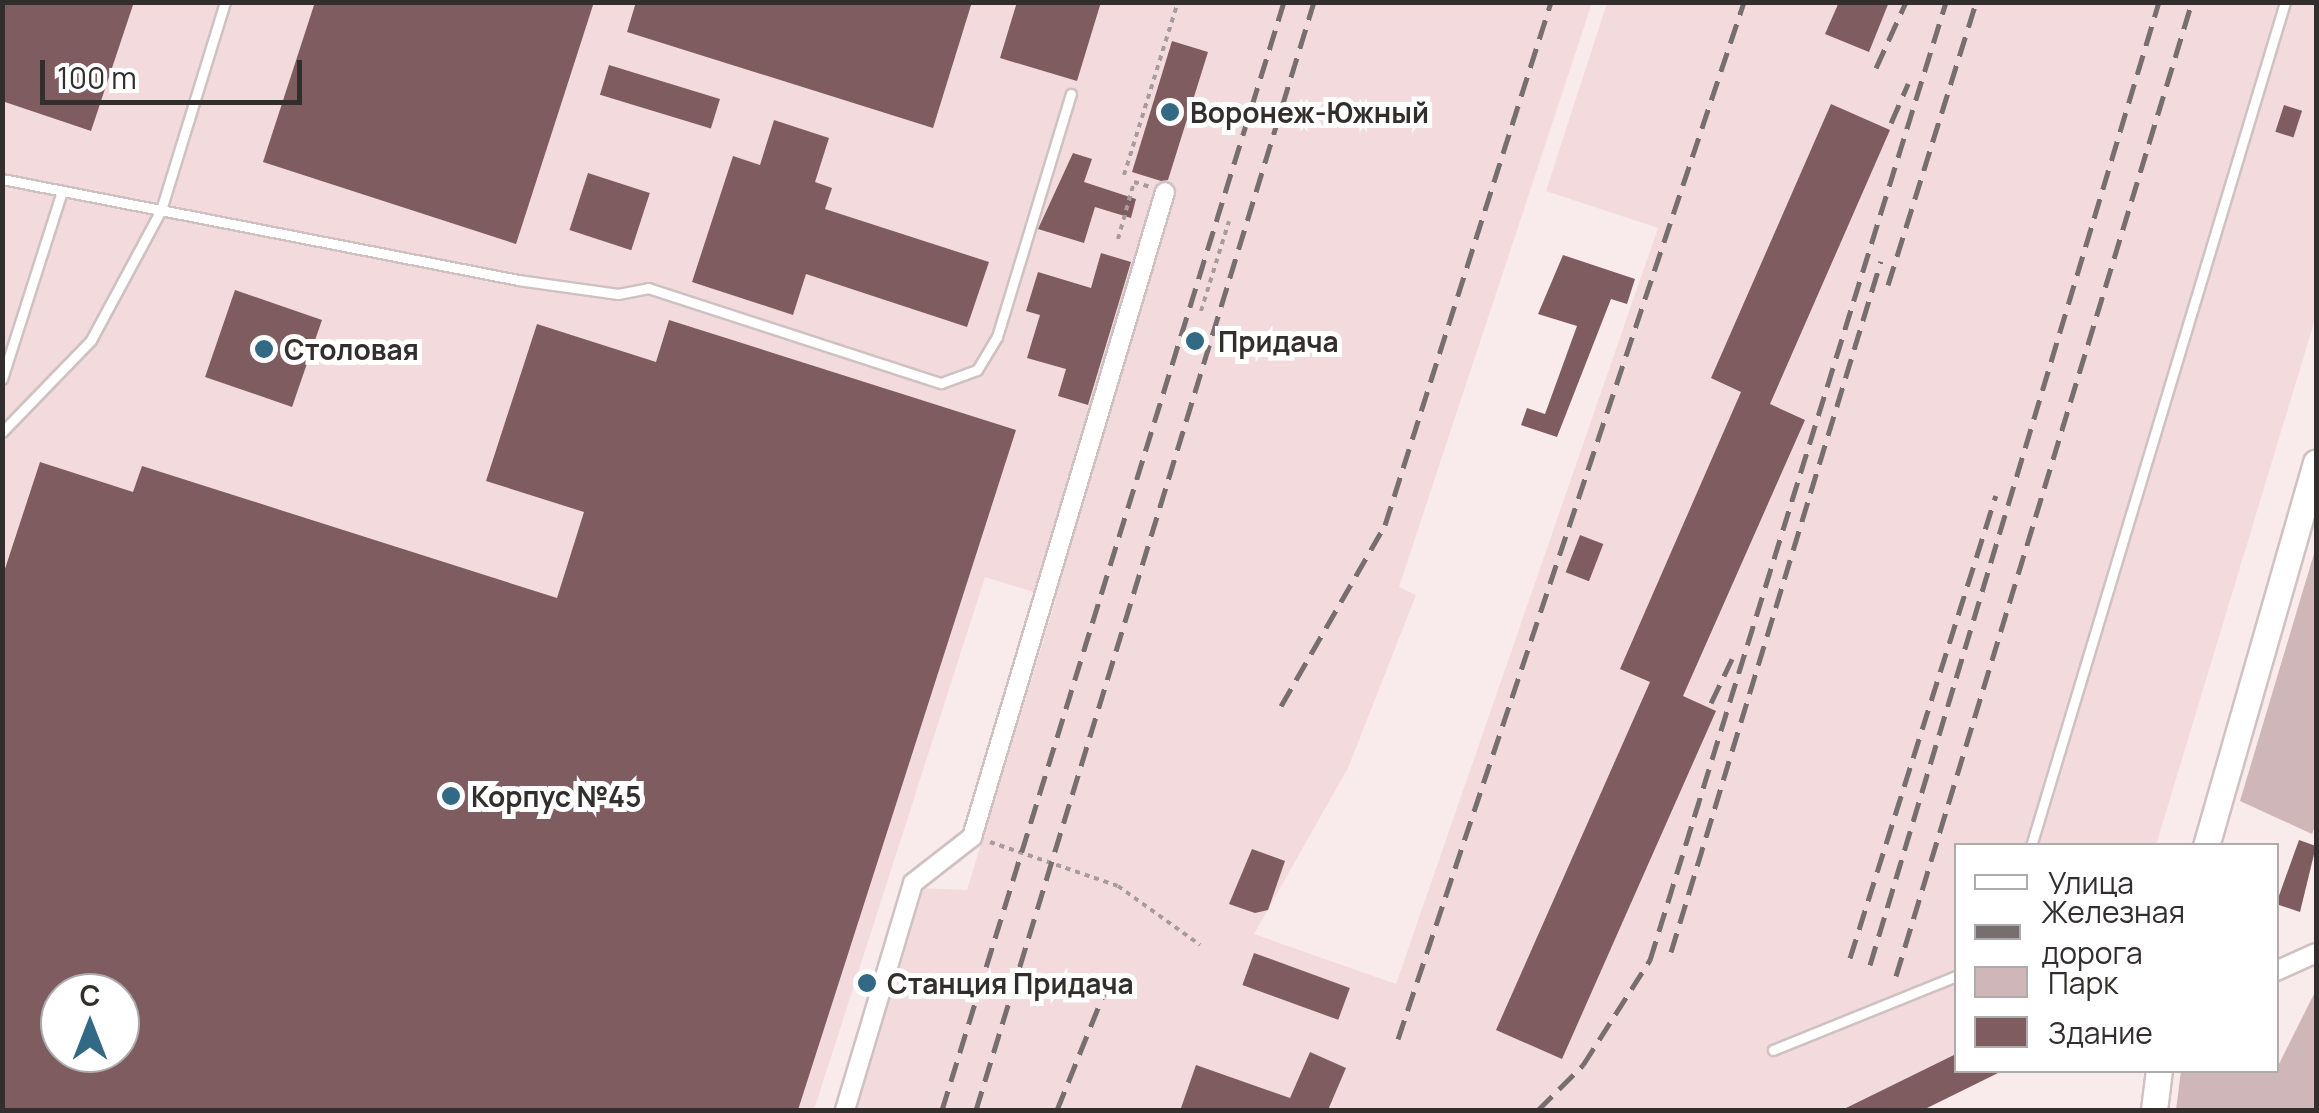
<!DOCTYPE html>
<html>
<head>
<meta charset="utf-8">
<style>
  body { margin:0 }
  #map { position:relative; width:2319px; height:1113px; overflow:hidden; background:#f9eaeb; font-family:Manrope,sans-serif }
  div>[style] { position:absolute }
  .built>* { inset:0; background:#f3dbdd }
  .green>* { inset:0; background:#cfb6b8 }
  .building>* { inset:0; background:#7f5c60; transform-origin:0 0 }
  .path>* { height:4px; margin-top:-2px; transform-origin:0; background:repeating-linear-gradient(90deg,#a79c9d 0 5px,transparent 0 10px) }
  .roads { filter:drop-shadow(2px 0 #cfc1c2) drop-shadow(-2px 0 #cfc1c2) drop-shadow(0 2px #cfc1c2) drop-shadow(0 -2px #cfc1c2) }
  .lane>* { height:9px; margin:-4.5px; padding:0 4.5px; transform-origin:4.5px; border-radius:4.5px; background:#fff }
  .street>* { height:18px; margin:-9px; padding:0 9px; transform-origin:9px; border-radius:9px; background:#fff }
  .secondary>* { height:25px; margin:-12.5px; padding:0 12.5px; transform-origin:12.5px; border-radius:12.5px; background:#fff }
  .rail>* { height:5px; margin-top:-2.5px; transform-origin:0; background:repeating-linear-gradient(90deg,#776e6f 0 20px,transparent 0 30px) }
  .dots>* { width:28px; height:28px; translate:-50% -50%; box-sizing:border-box; border:5px solid #fff; border-radius:50% }
  span { translate:-50% -50%; white-space:nowrap; text-align:center; line-height:1.15; -webkit-text-stroke:10px #fff; paint-order:stroke }
  .poi-label { font-size:28px; color:#332e2e; font-weight:700 }
  .left { translate:0 -50%; text-align:left }
  .frame { position:absolute; inset:0; border:5px solid #332e2e; pointer-events:none }
  .legend { position:absolute; left:1954px; top:843px; width:325px; height:230px; box-sizing:border-box; background:#fff; border:2px solid #adabab; margin:0; padding:12px 18px; list-style:none; font-size:30px; color:#332e2e }
  .legend li { display:flex; align-items:center; gap:20px; height:50px }
  .legend b { width:50px; border:2px solid #adabab }
  .north { position:absolute; left:40px; top:973px; width:100px; height:100px; box-sizing:border-box; background:#fff; border:2px solid #adabab; border-radius:50%; rotate:0deg; font-size:28px; font-weight:700; line-height:40px; text-align:center; color:#332e2e }
  .north::after { content:''; display:block; margin:auto; width:35px; height:45px; background:#326984; clip-path:polygon(50% 0,100% 100%,50% 72%,0 100%) }
  .scale { position:absolute; left:40px; top:60px; width:262px; height:45px; box-sizing:border-box; border:5px solid #332e2e; border-top:0; padding-left:12px; font-size:30px; line-height:35px; white-space:nowrap; color:#332e2e; -webkit-text-stroke:8px #fff; paint-order:stroke }
</style>
</head>
<body>
<div id="map">
  <div class="built">
    <div style="clip-path:polygon(evenodd,2px 3px,1592px 3px,1399px 587px,1416px 595px,1348px 768px,1254px 934px,1396px 984px,1658px 228px,1546px 191px,1607px 3px,2316px 3px,2316px 316px,2156px 845px,1956px 846px,1956px 1070px,2004px 1071px,1923px 1110px,855px 1110px,921px 888px,967px 890px,1056px 599px,985px 577px,814px 1110px,3px 1110px,2px 3px,60px 993px,120px 993px,120px 1053px,60px 1053px,60px 993px)"></div>
  </div>
  <div class="green">
    <div style="clip-path:polygon(2316px 547px,2316px 823px,2312px 834px,2240px 801px)"></div>
    <div style="clip-path:polygon(2316px 990px,2316px 1110px,2176px 1110px,2181px 1071px,2276px 1070px)"></div>
  </div>
  <div class="building">
    <div style="clip-path:polygon(2px 2px,134px 2px,91px 131px,2px 101px)"></div>
    <div style="clip-path:polygon(315px 2px,594px 2px,516px 244px,263px 162px)"></div>
    <div style="clip-path:polygon(636px 2px,972px 2px,933px 128px,627px 32px)"></div>
    <div style="clip-path:polygon(1017px 2px,1101px 2px,1077px 81px,1000px 58px)"></div>
    <div style="clip-path:polygon(1839px 2px,1889px 2px,1869px 52px,1825px 34px)"></div>
    <div style="clip-path:polygon(1172px 41px,1208px 52px,1168px 180px,1161px 181px,1132px 172px)"></div>
    <div style="left:609px;top:65px;width:116px;height:31px;rotate:17deg"></div>
    <div style="clip-path:polygon(1831px 104px,1890px 130px,1770px 404px,1805px 420px,1683px 696px,1716px 711px,1562px 1059px,1496px 1030px,1650px 682px,1620px 669px,1741px 392px,1711px 378px)"></div>
    <div style="left:2284px;top:105px;width:19px;height:28px;rotate:18deg"></div>
    <div style="clip-path:polygon(774px 120px,829px 138px,815px 182px,832px 188px,825px 209px,989px 262px,967px 327px,806px 274px,793px 315px,692px 282px,733px 156px,760px 165px)"></div>
    <div style="clip-path:polygon(1073px 153px,1092px 159px,1084px 182px,1136px 199px,1131px 218px,1095px 207px,1084px 243px,1038px 229px)"></div>
    <div style="left:588px;top:173px;width:65px;height:60px;rotate:18deg"></div>
    <div style="clip-path:polygon(1101px 253px,1131px 262px,1088px 405px,1058px 396px,1066px 369px,1027px 358px,1040px 315px,1026px 311px,1038px 272px,1091px 288px)"></div>
    <div style="clip-path:polygon(1563px 255px,1635px 279px,1627px 304px,1611px 299px,1557px 437px,1521px 425px,1527px 408px,1545px 414px,1577px 326px,1538px 314px)"></div>
    <div style="left:235px;top:290px;width:92px;height:92px;rotate:19deg"></div>
    <div style="clip-path:polygon(evenodd,669px 320px,1016px 430px,798px 1110px,2px 1110px,2px 578px,40px 462px,133px 492px,142px 466px,557px 598px,584px 512px,486px 481px,537px 324px,656px 362px,669px 320px,60px 993px,120px 993px,120px 1053px,60px 1053px,60px 993px)"></div>
    <div style="left:1580px;top:535px;width:25px;height:40px;rotate:21deg"></div>
    <div style="clip-path:polygon(2299px 840px,2316px 846px,2300px 912px,2276px 904px)"></div>
    <div style="clip-path:polygon(1252px 849px,1285px 861px,1268px 910px,1255px 913px,1229px 904px)"></div>
    <div style="left:1254px;top:953px;width:102px;height:34px;rotate:20deg"></div>
    <div style="clip-path:polygon(1310px 1052px,1346px 1068px,1328px 1110px,1181px 1108px,1196px 1065px,1290px 1098px)"></div>
    <div style="clip-path:polygon(1956px 1054px,1956px 1070px,2004px 1070px,1923px 1110px,1842px 1110px)"></div>
  </div>
  <div class="path">
    <div style="left:1124px;top:175px;width:181px;rotate:-72.7deg"></div>
    <div style="left:1118px;top:239px;width:59px;rotate:-74.3deg"></div>
    <div style="left:1134px;top:182px;width:17px;rotate:17deg"></div>
    <div style="left:1201px;top:311px;width:94px;rotate:-72.7deg"></div>
    <div style="left:990px;top:842px;width:135px;rotate:19deg"></div>
    <div style="left:1118px;top:886px;width:101px;rotate:35.7deg"></div>
  </div>
  <div class="roads">
    <div class="lane">
      <div style="left:2px;top:179px;width:526px;rotate:11.07deg"></div>
      <div style="left:518px;top:280px;width:101px;rotate:8deg"></div>
      <div style="left:618px;top:294px;width:31px;rotate:-11deg"></div>
      <div style="left:648px;top:288px;width:308px;rotate:18deg"></div>
      <div style="left:941px;top:383px;width:38px;rotate:-20deg"></div>
      <div style="left:977px;top:370px;width:39px;rotate:-59deg"></div>
      <div style="left:997px;top:337px;width:254px;rotate:-73.1deg"></div>
      <div style="left:2px;top:379px;width:197px;rotate:-72.3deg"></div>
      <div style="left:2px;top:432px;width:128px;rotate:-45.9deg"></div>
      <div style="left:91px;top:340px;width:148px;rotate:-61.7deg"></div>
      <div style="left:161px;top:210px;width:218px;rotate:-72.9deg"></div>
      <div style="left:2031px;top:846px;width:881px;rotate:-73.25deg"></div>
      <div style="left:1773px;top:1050px;width:197px;rotate:-22deg"></div>
    </div>
    <div class="street">
      <div style="left:2276px;top:971px;width:44px;rotate:-24.2deg"></div>
      <div style="left:845px;top:1110px;width:237px;rotate:-73.3deg"></div>
      <div style="left:913px;top:883px;width:75px;rotate:-37.9deg"></div>
      <div style="left:972px;top:837px;width:673px;rotate:-73.34deg"></div>
    </div>
    <div class="secondary">
      <div style="left:2206px;top:846px;width:399px;rotate:-74deg"></div>
      <div style="left:2154px;top:1110px;width:40px;rotate:-82.9deg"></div>
    </div>
  </div>
  <div class="rail">
    <div style="left:1876px;top:68px;width:72px;rotate:-65.6deg"></div>
    <div style="left:1891px;top:123px;width:43px;rotate:-66.4deg"></div>
    <div style="left:1888px;top:285px;width:296px;rotate:-72.7deg"></div>
    <div style="left:1711px;top:703px;width:49px;rotate:-64.5deg"></div>
    <div style="left:1281px;top:706px;width:209px;rotate:-60.1deg"></div>
    <div style="left:1385px;top:525px;width:549px;rotate:-72.39deg"></div>
    <div style="left:1671px;top:952px;width:722px;rotate:-73.1deg"></div>
    <div style="left:1850px;top:958px;width:485px;rotate:-72.5deg"></div>
    <div style="left:1870px;top:965px;width:1005px;rotate:-73.3deg"></div>
    <div style="left:1896px;top:976px;width:1018px;rotate:-73.1deg"></div>
    <div style="left:1398px;top:1039px;width:1093px;rotate:-71.55deg"></div>
    <div style="left:942px;top:1110px;width:1160px;rotate:-72.85deg"></div>
    <div style="left:976px;top:1110px;width:1158px;rotate:-73.04deg"></div>
    <div style="left:1057px;top:1110px;width:144px;rotate:-68.1deg"></div>
    <div style="left:1538px;top:1110px;width:64px;rotate:-45deg"></div>
    <div style="left:1583px;top:1065px;width:125px;rotate:-57.5deg"></div>
    <div style="left:1650px;top:960px;width:1003px;rotate:-72.83deg"></div>
  </div>
  <div class="dots">
    <div style="left:1170px;top:112px;background:#326984"></div>
    <div style="left:1195px;top:341px;background:#326984"></div>
    <div style="left:264px;top:349px;background:#326984"></div>
    <div style="left:451px;top:796px;background:#326984"></div>
    <div style="left:867px;top:983px;background:#326984"></div>
  </div>
  <div class="poi-label">
    <span class="left" style="left:1190px;top:112px">Воронеж-Южный</span>
    <span class="left" style="left:1218px;top:341px">Придача</span>
    <span class="left" style="left:284px;top:349px">Столовая</span>
    <span class="left" style="left:471px;top:796px">Корпус №45</span>
    <span class="left" style="left:887px;top:983px">Станция Придача</span>
  </div>
  <div class="frame"></div>
  <ul class="legend">
  <li><b style="height:12px;background:#fff"></b>Улица</li>
  <li><b style="height:12px;background:#776e6f"></b>Железная дорога</li>
  <li><b style="height:28px;background:#cfb6b8"></b>Парк</li>
  <li><b style="height:28px;background:#7f5c60"></b>Здание</li>
  </ul>
  <div class="north">С</div>
  <div class="scale">100 m</div>
</div>
</body>
</html>
